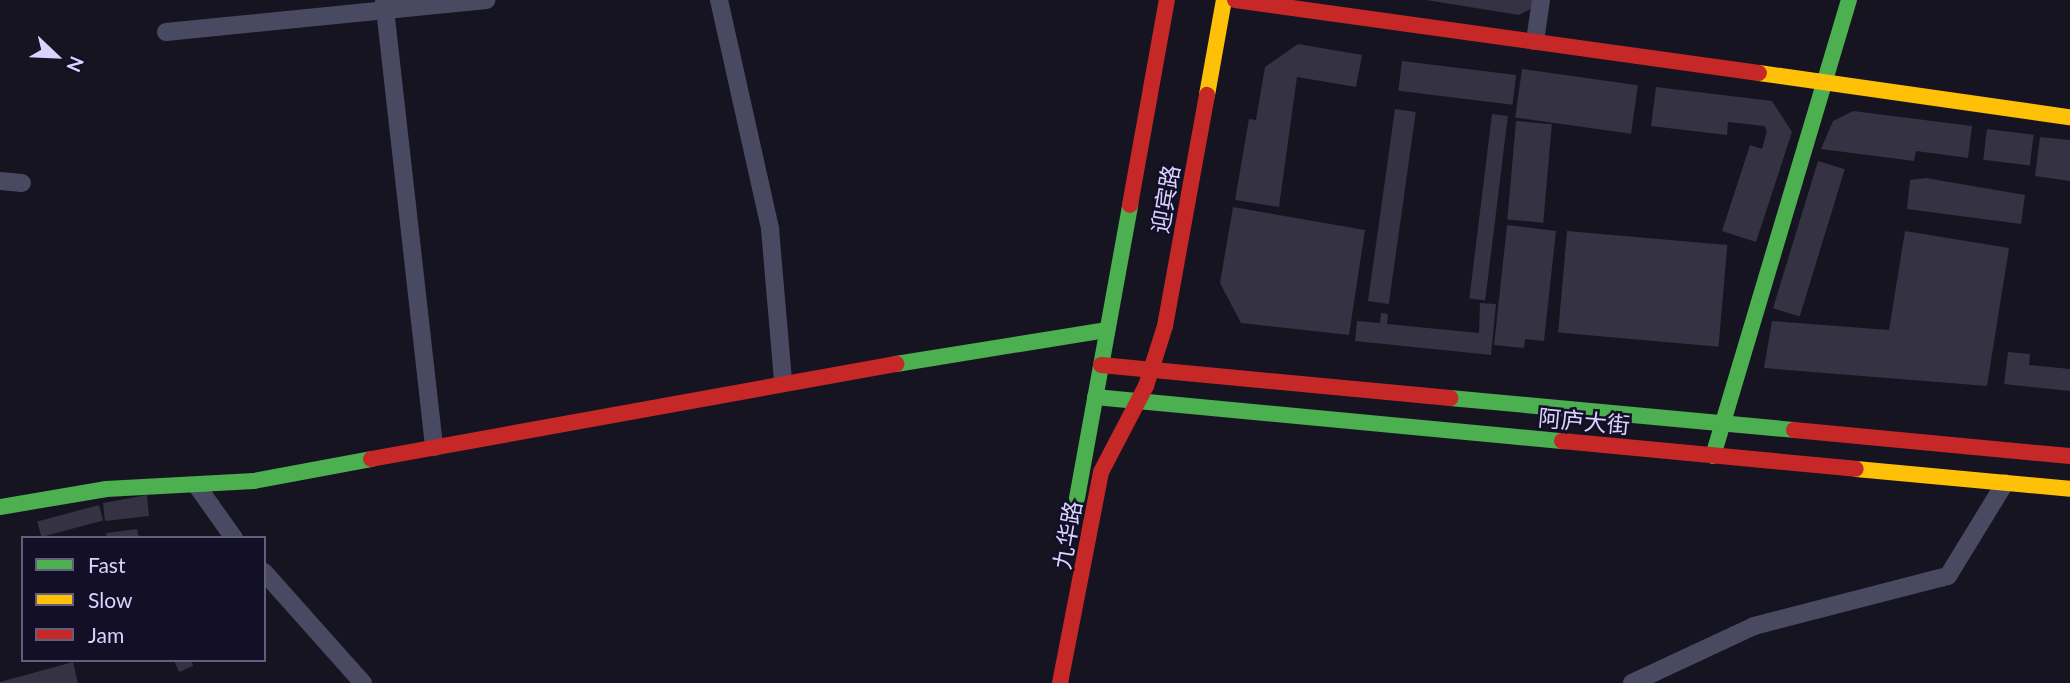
<!DOCTYPE html>
<html>
<head>
<meta charset="utf-8">
<style>
  body { margin:0 }
  #map { position:relative; width:2070px; height:683px; overflow:hidden; background:#161421; font-family:Lato,"Noto Sans SC",sans-serif }
  div>[style] { position:absolute }
  .building>* { inset:0; background:#343243; transform-origin:0 0 }
  .street>* { height:18px; margin:-9px; padding:0 9px; transform-origin:9px; border-radius:9px; background:#4a4962 }
  .fast>* { height:16px; margin:-8px; padding:0 8px; transform-origin:8px; border-radius:8px; background:#4caf50 }
  .slow>* { height:16px; margin:-8px; padding:0 8px; transform-origin:8px; border-radius:8px; background:#ffc107 }
  .jam>* { height:16px; margin:-8px; padding:0 8px; transform-origin:8px; border-radius:8px; background:#c62828 }
  span { translate:-50% -50%; white-space:nowrap; text-align:center; line-height:1.15; -webkit-text-stroke:5px #130f26; paint-order:stroke }
  .street-label { font-size:23px; color:#d9d4ff }
  .legend { position:absolute; left:21px; top:536px; width:245px; height:126px; box-sizing:border-box; background:#130f26; border:2px solid #625e7d; margin:0; padding:9px 12px; list-style:none; font-size:21px; color:#d9d4ff }
  .legend li { display:flex; align-items:center; gap:14px; height:35px }
  .legend b { width:35px; border:2px solid #625e7d }
  .north { position:absolute; left:21px; top:21px; width:70px; height:70px; -webkit-text-stroke:5px #130f26; paint-order:stroke; rotate:113deg; font-size:19px; font-weight:700; line-height:28px; text-align:center; color:#d9d4ff }
  .north::after { content:''; display:block; margin:auto; width:24px; height:32px; background:#d9d4ff; clip-path:polygon(50% 0,100% 100%,50% 72%,0 100%) }
</style>
</head>
<body>
<div id="map">
  <div class="building">
    <div style="clip-path:polygon(1426px 0,1534px 0,1532px 8px,1519px 15px)"></div>
    <div style="clip-path:polygon(1298px 44px,1362px 55px,1356px 87px,1297px 77px,1279px 207px,1235px 200px,1249px 119px,1256px 120px,1265px 67px)"></div>
    <div style="left:1402px;top:61px;width:115px;height:30px;rotate:7deg"></div>
    <div style="left:1522px;top:69px;width:117px;height:49px;rotate:8deg"></div>
    <div style="clip-path:polygon(1656px 87px,1772px 101px,1792px 132px,1756px 242px,1722px 231px,1750px 145px,1762px 149px,1767px 131px,1764px 126px,1728px 122px,1727px 135px,1651px 126px)"></div>
    <div style="left:1395px;top:109px;width:21px;height:194px;rotate:8deg"></div>
    <div style="clip-path:polygon(1853px 111px,1972px 126px,1968px 158px,1916px 151px,1914px 161px,1821px 149px,1833px 121px)"></div>
    <div style="left:1492px;top:114px;width:16px;height:186px;rotate:7deg"></div>
    <div style="left:1516px;top:121px;width:36px;height:99px;rotate:5deg"></div>
    <div style="left:1987px;top:129px;width:47px;height:31px;rotate:7deg"></div>
    <div style="clip-path:polygon(2040px 137px,2070px 140px,2070px 181px,2035px 176px)"></div>
    <div style="left:1818px;top:161px;width:28px;height:154px;rotate:17deg"></div>
    <div style="clip-path:polygon(1926px 178px,2025px 195px,2021px 224px,1907px 209px,1910px 180px)"></div>
    <div style="clip-path:polygon(1233px 207px,1365px 230px,1349px 335px,1241px 323px,1220px 283px)"></div>
    <div style="clip-path:polygon(1507px 225px,1556px 231px,1544px 341px,1525px 339px,1524px 348px,1494px 345px)"></div>
    <div style="left:1567px;top:231px;width:161px;height:102px;rotate:5deg"></div>
    <div style="clip-path:polygon(1905px 231px,2009px 248px,1987px 386px,1764px 368px,1772px 321px,1889px 330px)"></div>
    <div style="clip-path:polygon(1480px 303px,1496px 304px,1491px 355px,1355px 341px,1357px 321px,1380px 323px,1381px 313px,1388px 314px,1387px 324px,1479px 333px)"></div>
    <div style="clip-path:polygon(2008px 352px,2030px 354px,2029px 365px,2070px 369px,2070px 391px,2004px 384px)"></div>
    <div style="clip-path:polygon(147px 495px,149px 516px,105px 521px,103px 503px)"></div>
    <div style="left:99px;top:505px;width:16px;height:64px;rotate:75deg"></div>
    <div style="clip-path:polygon(137px 529px,139px 538px,107px 538px,106px 533px)"></div>
    <div style="clip-path:polygon(174px 660px,191px 660px,193px 666px,179px 672px)"></div>
    <div style="clip-path:polygon(73px 662px,78px 683px,0 683px,0 682px)"></div>
  </div>
  <div class="street">
    <div style="left:384px;top:0;width:450px;rotate:83.6deg"></div>
    <div style="left:719px;top:0;width:235px;rotate:77.4deg"></div>
    <div style="left:770px;top:229px;width:154px;rotate:85.1deg"></div>
    <div style="left:166px;top:32px;width:322px;rotate:-5.7deg"></div>
    <div style="left:1535px;top:41px;width:41px;rotate:-81.7deg"></div>
    <div style="left:0;top:181px;width:22px;rotate:5deg"></div>
    <div style="left:197px;top:486px;width:64px;rotate:54.6deg"></div>
    <div style="left:264px;top:572px;width:149px;rotate:48.3deg"></div>
    <div style="left:1632px;top:683px;width:135px;rotate:-25deg"></div>
    <div style="left:1754px;top:626px;width:200px;rotate:-14.5deg"></div>
    <div style="left:1948px;top:576px;width:109px;rotate:-58.5deg"></div>
  </div>
  <div class="fast">
    <div style="left:896px;top:364px;width:214px;rotate:-9.2deg"></div>
    <div style="left:1095px;top:397px;width:469px;rotate:5.4deg"></div>
    <div style="left:1450px;top:398px;width:345px;rotate:5.3deg"></div>
    <div style="left:1713px;top:456px;width:476px;rotate:-73.4deg"></div>
    <div style="left:1077px;top:498px;width:298px;rotate:-79.7deg"></div>
    <div style="left:0;top:507px;width:108px;rotate:-9.6deg"></div>
    <div style="left:106px;top:489px;width:148px;rotate:-3.1deg"></div>
    <div style="left:254px;top:481px;width:119px;rotate:-10.6deg"></div>
  </div>
  <div class="slow">
    <div style="left:1759px;top:73px;width:314px;rotate:8.1deg"></div>
    <div style="left:1207px;top:95px;width:97px;rotate:-79.9deg"></div>
    <div style="left:1856px;top:469px;width:215px;rotate:5.3deg"></div>
  </div>
  <div class="jam">
    <div style="left:1235px;top:0;width:529px;rotate:7.93deg"></div>
    <div style="left:1130px;top:205px;width:208px;rotate:-79.8deg"></div>
    <div style="left:1101px;top:365px;width:351px;rotate:5.4deg"></div>
    <div style="left:1794px;top:430px;width:277px;rotate:5.4deg"></div>
    <div style="left:1562px;top:441px;width:295px;rotate:5.4deg"></div>
    <div style="left:371px;top:459px;width:534px;rotate:-10.26deg"></div>
    <div style="left:1060px;top:683px;width:215px;rotate:-79deg"></div>
    <div style="left:1101px;top:472px;width:97px;rotate:-62.4deg"></div>
    <div style="left:1146px;top:386px;width:63px;rotate:-72.4deg"></div>
    <div style="left:1165px;top:326px;width:235px;rotate:-79.7deg"></div>
  </div>
  <div class="street-label">
    <span style="left:1165px;top:199px;rotate:-80deg">迎宾路</span>
    <span style="left:1584px;top:421px;rotate:5deg">阿庐大街</span>
    <span style="left:1067px;top:535px;rotate:-80deg">九华路</span>
  </div>
  <ul class="legend">
  <li><b style="height:9px;background:#4caf50"></b>Fast</li>
  <li><b style="height:9px;background:#ffc107"></b>Slow</li>
  <li><b style="height:9px;background:#c62828"></b>Jam</li>
  </ul>
  <div class="north">N</div>
</div>
</body>
</html>
